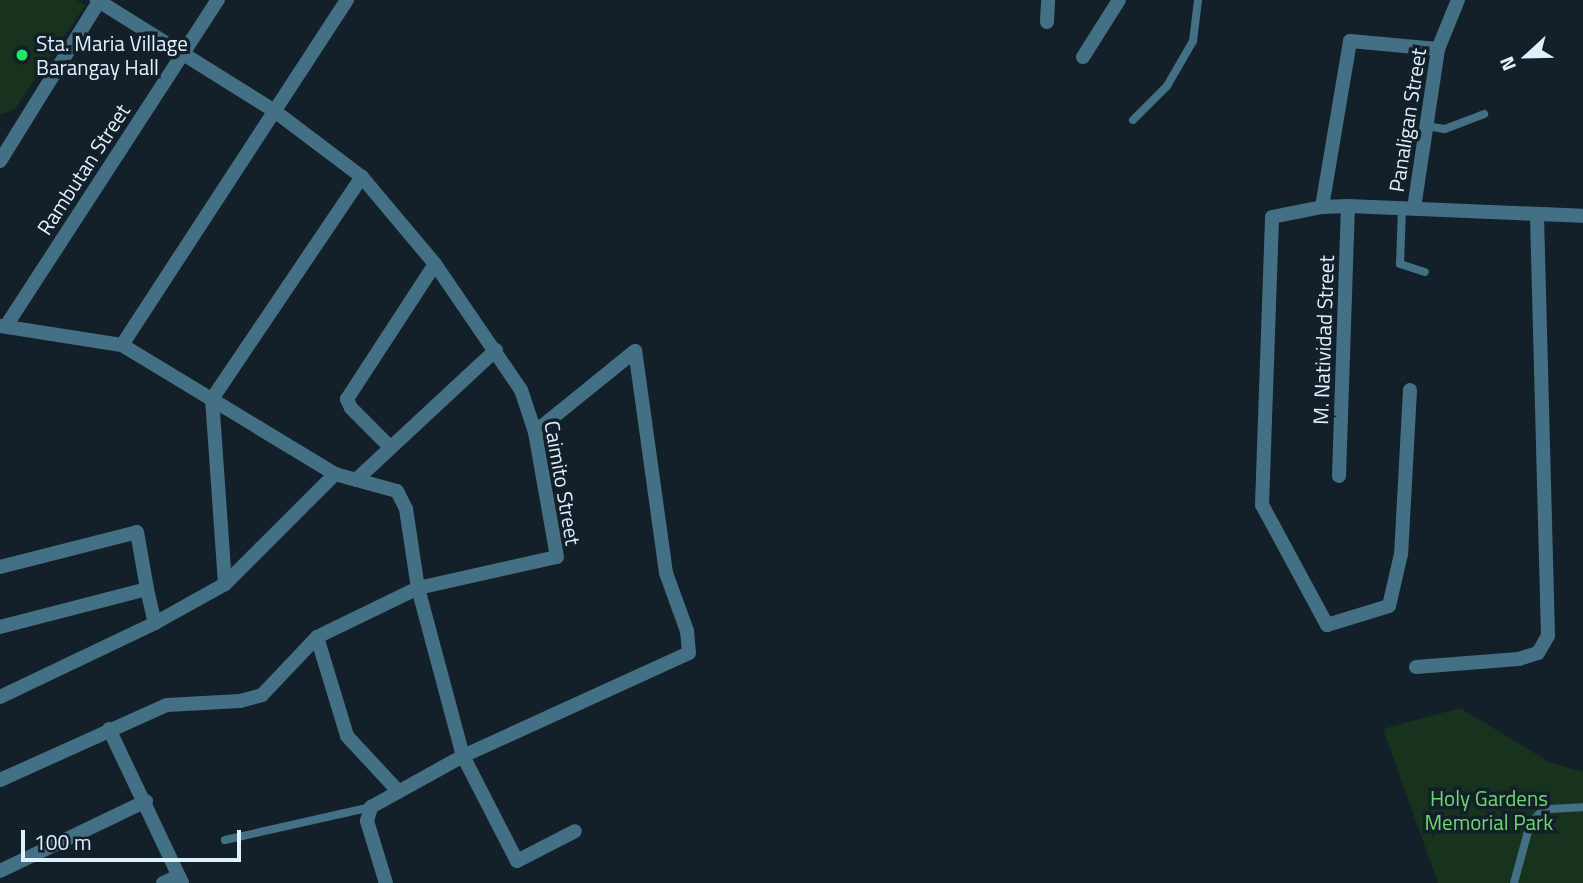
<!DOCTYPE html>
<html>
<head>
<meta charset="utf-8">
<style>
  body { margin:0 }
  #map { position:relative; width:1583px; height:883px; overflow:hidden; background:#142029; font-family:"Titillium Web",sans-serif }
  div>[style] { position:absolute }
  .green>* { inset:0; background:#17331d }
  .service>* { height:8px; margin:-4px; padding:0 4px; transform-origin:4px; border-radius:4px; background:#437084 }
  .minor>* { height:14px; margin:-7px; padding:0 7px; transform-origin:7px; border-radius:7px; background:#437084 }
  .dots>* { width:19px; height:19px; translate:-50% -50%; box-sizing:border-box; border:4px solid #142029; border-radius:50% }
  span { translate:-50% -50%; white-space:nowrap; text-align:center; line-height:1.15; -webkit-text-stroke:7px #142029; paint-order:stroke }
  .poi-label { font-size:21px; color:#dff1fc }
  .left { translate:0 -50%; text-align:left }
  .street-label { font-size:21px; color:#dff1fc }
  .park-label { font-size:21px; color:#71d672 }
  .north { position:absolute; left:1492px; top:21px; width:70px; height:70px; -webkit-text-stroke:5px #142029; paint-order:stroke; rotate:248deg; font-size:19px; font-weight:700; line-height:28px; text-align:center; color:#dff1fc }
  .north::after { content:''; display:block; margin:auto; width:24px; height:32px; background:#dff1fc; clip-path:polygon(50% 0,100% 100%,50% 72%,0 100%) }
  .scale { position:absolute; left:21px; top:830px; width:220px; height:32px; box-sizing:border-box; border:4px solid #dff1fc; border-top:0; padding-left:9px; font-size:21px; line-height:24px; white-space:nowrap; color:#dff1fc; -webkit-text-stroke:5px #142029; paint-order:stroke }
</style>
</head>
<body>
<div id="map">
  <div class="green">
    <div style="clip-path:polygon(0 0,77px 0,85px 6px,14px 110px,0 114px)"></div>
    <div style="clip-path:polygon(1460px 708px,1551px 763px,1583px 772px,1583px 883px,1438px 883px,1383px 729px)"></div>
  </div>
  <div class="service">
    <div style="left:1133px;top:120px;width:48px;rotate:-45deg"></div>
    <div style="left:1167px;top:86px;width:52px;rotate:-60deg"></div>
    <div style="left:1193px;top:41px;width:41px;rotate:-83deg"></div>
    <div style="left:1426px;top:126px;width:19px;rotate:9deg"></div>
    <div style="left:1445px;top:129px;width:42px;rotate:-21deg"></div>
    <div style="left:1402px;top:208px;width:56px;rotate:92deg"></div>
    <div style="left:1400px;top:264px;width:26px;rotate:18deg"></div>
    <div style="left:225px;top:840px;width:150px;rotate:-12.7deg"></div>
    <div style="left:1514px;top:883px;width:61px;rotate:-74.8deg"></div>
    <div style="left:1530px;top:824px;width:13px;rotate:-48deg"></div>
    <div style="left:1539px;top:814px;width:10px;rotate:-29deg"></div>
    <div style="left:1548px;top:809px;width:35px;rotate:-3deg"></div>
  </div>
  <div class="minor">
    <div style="left:1047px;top:22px;width:22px;rotate:-87deg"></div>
    <div style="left:1083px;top:57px;width:67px;rotate:-57.7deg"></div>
    <div style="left:0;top:161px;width:190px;rotate:-58.2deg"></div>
    <div style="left:1322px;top:207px;width:168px;rotate:-80.4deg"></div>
    <div style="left:1350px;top:41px;width:88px;rotate:5.2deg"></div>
    <div style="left:1414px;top:208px;width:161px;rotate:-81.4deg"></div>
    <div style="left:1438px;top:49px;width:53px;rotate:-67.8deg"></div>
    <div style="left:0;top:326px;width:123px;rotate:8.9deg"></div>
    <div style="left:122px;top:345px;width:249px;rotate:31.2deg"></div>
    <div style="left:335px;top:474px;width:64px;rotate:15.3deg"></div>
    <div style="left:397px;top:491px;width:20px;rotate:63deg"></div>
    <div style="left:406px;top:509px;width:80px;rotate:81.4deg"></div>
    <div style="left:418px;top:588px;width:174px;rotate:75deg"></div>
    <div style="left:463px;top:756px;width:118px;rotate:62.8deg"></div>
    <div style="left:517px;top:861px;width:65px;rotate:-27.3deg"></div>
    <div style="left:6px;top:326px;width:389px;rotate:-57deg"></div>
    <div style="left:122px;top:345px;width:412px;rotate:-56.9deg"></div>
    <div style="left:1410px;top:390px;width:164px;rotate:93.1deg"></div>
    <div style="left:1401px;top:554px;width:53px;rotate:103deg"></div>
    <div style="left:1389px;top:606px;width:65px;rotate:163deg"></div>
    <div style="left:1327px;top:625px;width:136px;rotate:-118.4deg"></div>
    <div style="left:1262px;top:505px;width:288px;rotate:-88deg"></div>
    <div style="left:1272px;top:217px;width:51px;rotate:-11.3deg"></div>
    <div style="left:1322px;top:207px;width:26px;rotate:-2deg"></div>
    <div style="left:1348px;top:206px;width:235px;rotate:2.4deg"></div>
    <div style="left:389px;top:446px;width:54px;rotate:-135deg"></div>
    <div style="left:351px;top:408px;width:10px;rotate:-114deg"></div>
    <div style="left:347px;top:399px;width:161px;rotate:-56.9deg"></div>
    <div style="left:1339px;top:476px;width:270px;rotate:-88.1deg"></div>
    <div style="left:356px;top:480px;width:191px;rotate:-42.9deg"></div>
    <div style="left:0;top:567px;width:141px;rotate:-14.3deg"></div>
    <div style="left:137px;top:532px;width:58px;rotate:80deg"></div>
    <div style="left:147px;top:589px;width:152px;rotate:165.5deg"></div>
    <div style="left:225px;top:584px;width:185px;rotate:-94deg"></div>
    <div style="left:212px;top:399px;width:268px;rotate:-56deg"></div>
    <div style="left:147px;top:589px;width:35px;rotate:77deg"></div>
    <div style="left:317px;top:637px;width:103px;rotate:73.1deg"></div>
    <div style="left:347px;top:736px;width:76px;rotate:47.1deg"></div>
    <div style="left:1416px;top:667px;width:103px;rotate:-4.4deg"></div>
    <div style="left:1519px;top:659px;width:20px;rotate:-18deg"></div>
    <div style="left:1538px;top:653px;width:20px;rotate:-60deg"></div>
    <div style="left:1548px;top:636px;width:420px;rotate:-91.5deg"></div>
    <div style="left:0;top:697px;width:172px;rotate:-25.5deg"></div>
    <div style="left:155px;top:623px;width:80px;rotate:-29.1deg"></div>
    <div style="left:225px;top:584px;width:156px;rotate:-45deg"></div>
    <div style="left:109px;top:729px;width:170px;rotate:64.6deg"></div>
    <div style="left:0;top:780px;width:183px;rotate:-24.2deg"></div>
    <div style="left:167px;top:705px;width:73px;rotate:-3.1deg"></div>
    <div style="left:240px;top:701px;width:23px;rotate:-15deg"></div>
    <div style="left:262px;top:695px;width:80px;rotate:-46.5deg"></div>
    <div style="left:317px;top:637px;width:112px;rotate:-25.9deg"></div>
    <div style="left:418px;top:588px;width:142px;rotate:-12.6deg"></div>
    <div style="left:557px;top:557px;width:127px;rotate:-100deg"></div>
    <div style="left:535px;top:432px;width:44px;rotate:-108.4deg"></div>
    <div style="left:521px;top:390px;width:153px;rotate:-124.3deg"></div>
    <div style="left:435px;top:264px;width:114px;rotate:-130deg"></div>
    <div style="left:362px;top:177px;width:111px;rotate:-143deg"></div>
    <div style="left:273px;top:110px;width:208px;rotate:-148deg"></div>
    <div style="left:0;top:871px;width:162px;rotate:-25.6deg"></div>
    <div style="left:163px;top:883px;width:17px;rotate:-25deg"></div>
    <div style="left:386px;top:883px;width:65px;rotate:-107deg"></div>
    <div style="left:367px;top:821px;width:15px;rotate:-74deg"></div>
    <div style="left:371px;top:807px;width:105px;rotate:-29deg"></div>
    <div style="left:463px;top:756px;width:248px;rotate:-24.5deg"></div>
    <div style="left:689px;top:653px;width:22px;rotate:-95deg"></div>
    <div style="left:687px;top:631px;width:62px;rotate:-109.9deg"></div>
    <div style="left:666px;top:573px;width:224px;rotate:-97.9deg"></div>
    <div style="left:635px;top:351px;width:129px;rotate:141deg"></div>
  </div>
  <div class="dots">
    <div style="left:22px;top:55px;background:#1ee967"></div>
  </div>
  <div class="poi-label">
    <span class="left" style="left:36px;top:55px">Sta. Maria Village<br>Barangay Hall</span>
  </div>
  <div class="street-label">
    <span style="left:1407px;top:120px;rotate:-81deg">Panaligan Street</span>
    <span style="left:83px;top:169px;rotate:-57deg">Rambutan Street</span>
    <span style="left:1323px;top:340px;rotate:-88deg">M. Natividad Street</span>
    <span style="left:563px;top:483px;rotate:80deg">Caimito Street</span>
  </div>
  <div class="park-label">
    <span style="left:1489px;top:810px">Holy Gardens<br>Memorial Park</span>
  </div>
  <div class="north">N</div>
  <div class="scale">100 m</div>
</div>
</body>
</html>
